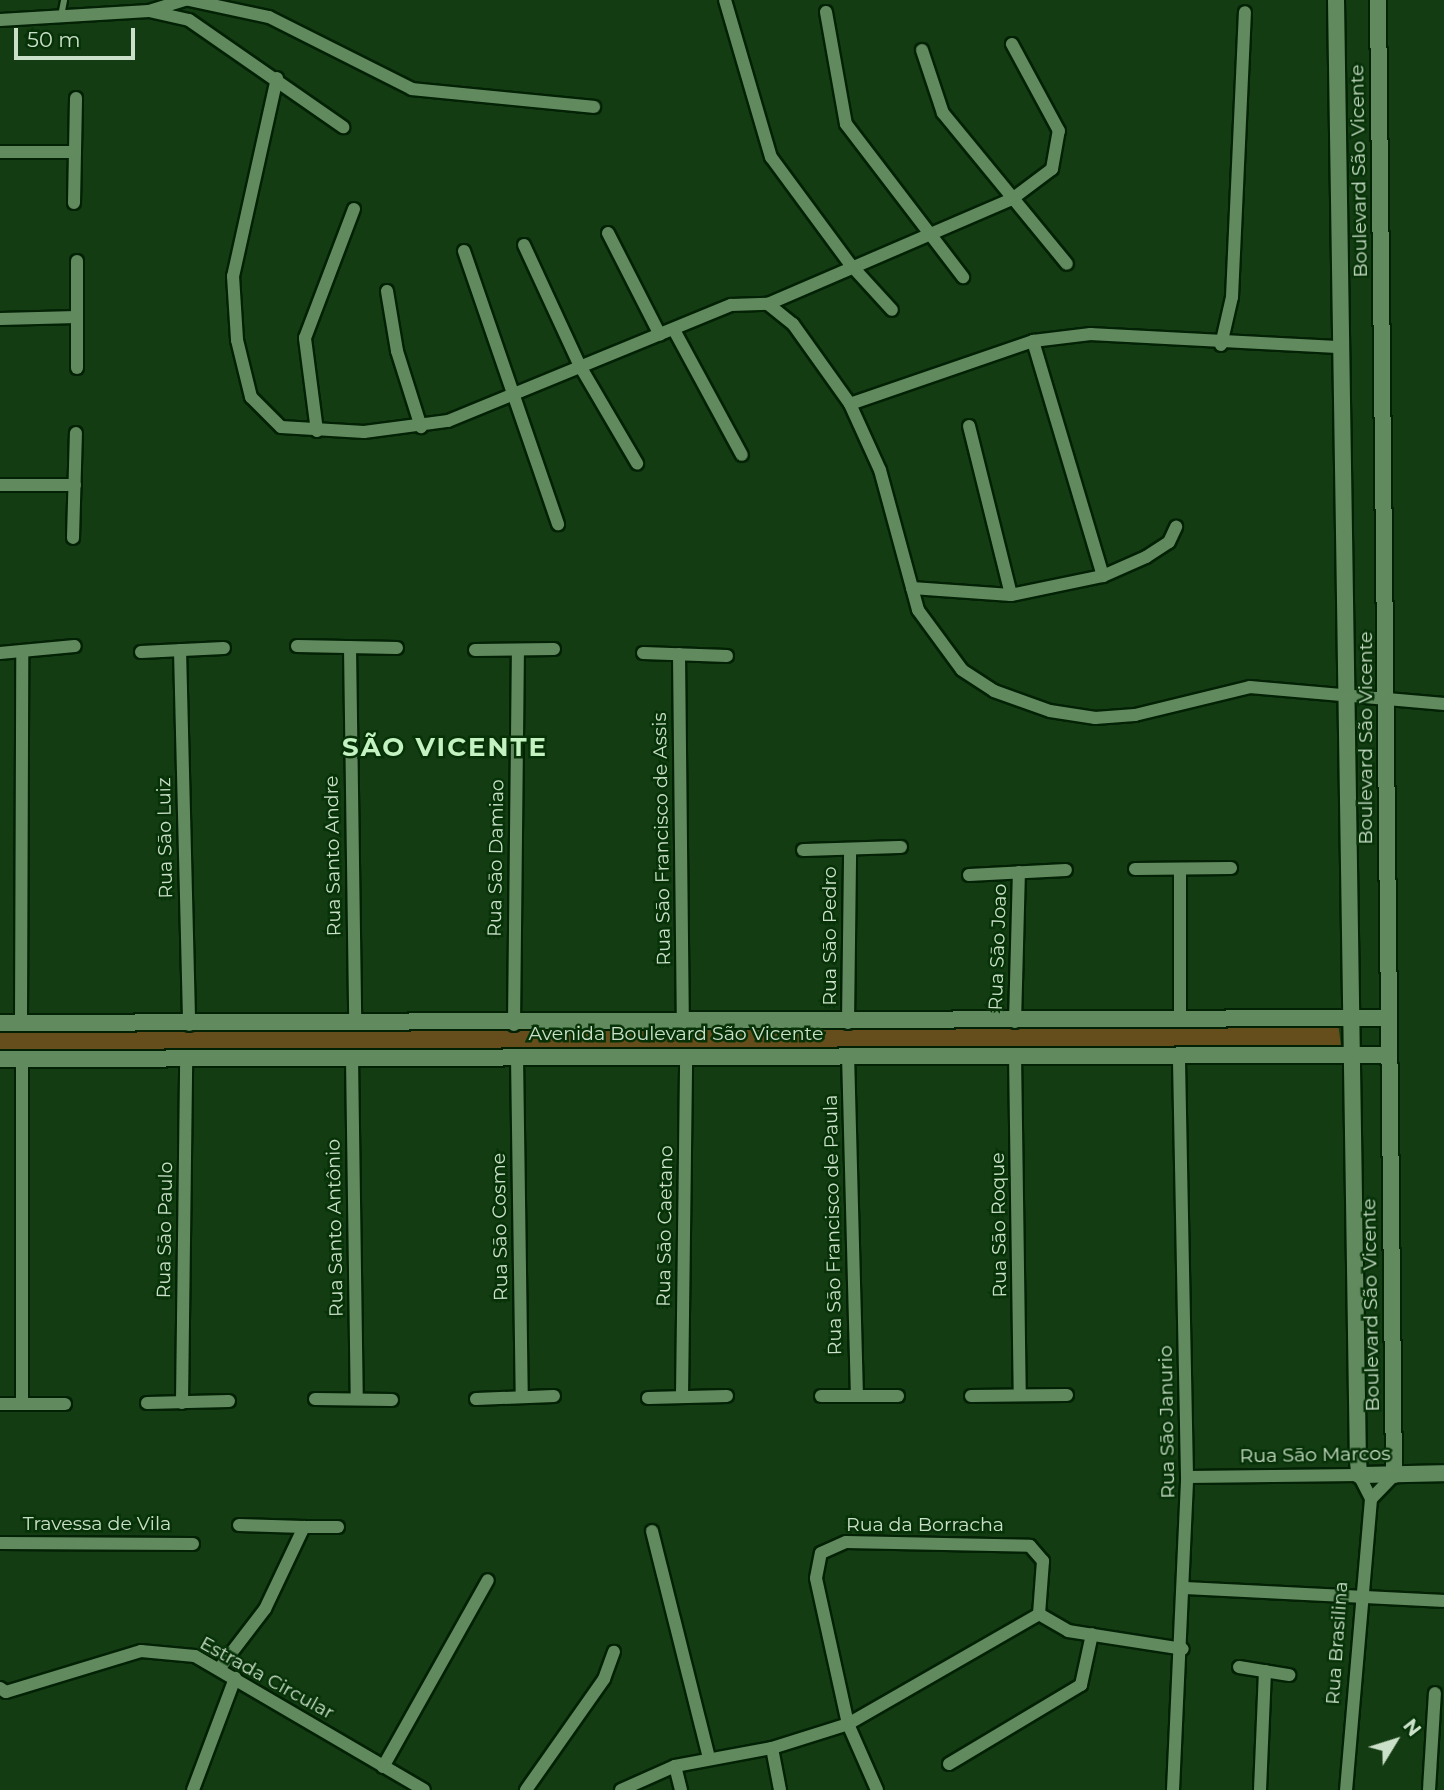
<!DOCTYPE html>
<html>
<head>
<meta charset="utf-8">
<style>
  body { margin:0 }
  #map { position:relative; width:1444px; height:1790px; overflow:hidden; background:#133c13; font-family:Montserrat,sans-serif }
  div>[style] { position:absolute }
  .green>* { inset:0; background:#654e1b }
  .roads { filter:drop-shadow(2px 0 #032104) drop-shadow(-2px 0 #032104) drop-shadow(0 2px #032104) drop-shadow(0 -2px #032104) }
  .service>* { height:6px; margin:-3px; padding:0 3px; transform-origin:3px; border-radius:3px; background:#618b5f }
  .minor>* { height:12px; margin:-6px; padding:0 6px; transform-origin:6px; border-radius:6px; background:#618b5f }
  .tertiary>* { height:16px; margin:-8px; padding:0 8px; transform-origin:8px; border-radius:8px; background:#618b5f }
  span { translate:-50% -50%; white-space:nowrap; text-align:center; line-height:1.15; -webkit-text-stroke:5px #073208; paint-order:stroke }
  .street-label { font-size:19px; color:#cae0c8 }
  .district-label { font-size:26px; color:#c4f2c1; font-weight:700; letter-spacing:2px }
  .north { position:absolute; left:1360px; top:1706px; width:70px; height:70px; -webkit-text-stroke:5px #073208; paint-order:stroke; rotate:52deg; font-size:19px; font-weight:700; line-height:28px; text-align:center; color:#cae0c8 }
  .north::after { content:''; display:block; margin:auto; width:24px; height:32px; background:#cae0c8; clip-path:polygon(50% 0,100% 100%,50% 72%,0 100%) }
  .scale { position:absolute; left:14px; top:28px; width:121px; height:32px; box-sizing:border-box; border:4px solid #cae0c8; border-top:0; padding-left:9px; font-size:21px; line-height:24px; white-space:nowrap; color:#cae0c8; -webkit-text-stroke:5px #073208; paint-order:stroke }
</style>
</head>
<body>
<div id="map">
  <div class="green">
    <div style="clip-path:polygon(1338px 1023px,1341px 1046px,0 1056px,0 1026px)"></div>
  </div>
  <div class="roads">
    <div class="service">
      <div style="left:61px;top:16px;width:16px;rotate:-79deg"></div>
    </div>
    <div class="minor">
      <div style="left:189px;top:0;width:82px;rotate:12deg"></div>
      <div style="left:269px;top:17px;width:160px;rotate:26.7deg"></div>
      <div style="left:412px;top:89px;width:183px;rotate:5.6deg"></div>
      <div style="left:725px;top:0;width:164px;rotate:73.7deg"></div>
      <div style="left:771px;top:157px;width:133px;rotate:53.6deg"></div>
      <div style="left:850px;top:264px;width:62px;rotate:47.6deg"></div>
      <div style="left:149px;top:11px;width:39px;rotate:-17deg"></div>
      <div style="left:826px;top:12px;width:114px;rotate:79.9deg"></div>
      <div style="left:846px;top:124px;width:193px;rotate:52.6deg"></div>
      <div style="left:0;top:20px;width:149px;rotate:-3.5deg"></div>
      <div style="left:149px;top:11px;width:41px;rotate:12.7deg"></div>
      <div style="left:189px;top:20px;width:188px;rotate:34.8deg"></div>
      <div style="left:922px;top:50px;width:66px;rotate:71.6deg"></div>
      <div style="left:943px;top:113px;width:195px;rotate:50.6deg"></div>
      <div style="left:277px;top:78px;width:203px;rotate:102.5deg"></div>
      <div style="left:233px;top:276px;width:64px;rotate:86.4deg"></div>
      <div style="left:237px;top:340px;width:59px;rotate:76.2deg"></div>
      <div style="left:251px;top:397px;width:42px;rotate:45deg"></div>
      <div style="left:281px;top:427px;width:83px;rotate:3.4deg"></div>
      <div style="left:364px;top:432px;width:85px;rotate:-7.5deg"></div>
      <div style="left:448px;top:421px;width:306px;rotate:-22.3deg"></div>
      <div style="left:731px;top:305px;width:37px;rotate:-2deg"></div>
      <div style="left:768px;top:304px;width:32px;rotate:39deg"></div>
      <div style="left:793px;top:324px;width:98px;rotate:54.5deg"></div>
      <div style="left:850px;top:404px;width:72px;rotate:65.6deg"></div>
      <div style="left:880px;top:470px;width:145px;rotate:74.8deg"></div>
      <div style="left:918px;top:610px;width:74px;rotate:53.7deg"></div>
      <div style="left:962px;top:670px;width:38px;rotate:33deg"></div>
      <div style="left:994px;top:691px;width:59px;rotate:19.7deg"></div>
      <div style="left:1050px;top:711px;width:46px;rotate:8.8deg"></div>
      <div style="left:1095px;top:718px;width:40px;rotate:-4.3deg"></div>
      <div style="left:1135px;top:715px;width:118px;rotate:-13.7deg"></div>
      <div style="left:1250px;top:687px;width:195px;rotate:5deg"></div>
      <div style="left:0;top:152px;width:75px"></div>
      <div style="left:74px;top:203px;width:105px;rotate:-88.9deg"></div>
      <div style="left:608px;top:233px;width:114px;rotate:63deg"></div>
      <div style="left:524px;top:245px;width:133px;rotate:65.2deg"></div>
      <div style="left:580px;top:366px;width:113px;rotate:59.6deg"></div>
      <div style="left:464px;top:251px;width:289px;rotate:71deg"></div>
      <div style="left:77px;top:261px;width:107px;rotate:90deg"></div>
      <div style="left:387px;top:291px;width:61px;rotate:80.5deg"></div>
      <div style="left:397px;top:351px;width:80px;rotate:72.5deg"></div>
      <div style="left:768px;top:304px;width:266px;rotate:-23.3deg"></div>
      <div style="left:1012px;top:199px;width:50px;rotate:-36.9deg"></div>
      <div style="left:1052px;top:169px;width:39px;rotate:-80deg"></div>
      <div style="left:1059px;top:131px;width:99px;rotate:-118.4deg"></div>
      <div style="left:0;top:319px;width:77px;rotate:-1.5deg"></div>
      <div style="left:674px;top:330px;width:142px;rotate:61.5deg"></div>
      <div style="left:1221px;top:345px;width:49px;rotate:-77.1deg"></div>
      <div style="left:1232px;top:297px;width:285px;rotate:-87.4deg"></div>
      <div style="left:850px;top:404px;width:194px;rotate:-19deg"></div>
      <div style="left:1033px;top:341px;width:58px;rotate:-6.9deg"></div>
      <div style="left:1091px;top:334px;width:250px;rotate:3deg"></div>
      <div style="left:969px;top:426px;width:174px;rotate:76deg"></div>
      <div style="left:317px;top:431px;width:94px;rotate:-97.4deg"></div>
      <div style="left:305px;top:338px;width:138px;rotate:-69.2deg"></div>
      <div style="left:0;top:485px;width:75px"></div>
      <div style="left:73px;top:538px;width:105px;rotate:-88.4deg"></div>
      <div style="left:1103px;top:576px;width:47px;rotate:-23.8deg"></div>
      <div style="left:1146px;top:557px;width:27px;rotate:-33deg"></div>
      <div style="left:1169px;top:542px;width:17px;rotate:-65deg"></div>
      <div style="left:912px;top:588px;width:99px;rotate:4deg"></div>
      <div style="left:1011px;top:595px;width:94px;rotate:-11.7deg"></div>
      <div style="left:1103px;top:576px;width:245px;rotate:-106.6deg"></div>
      <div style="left:297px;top:646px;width:100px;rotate:1.1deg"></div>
      <div style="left:350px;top:647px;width:376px;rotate:89.2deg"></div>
      <div style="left:180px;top:650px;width:375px;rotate:88.6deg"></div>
      <div style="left:475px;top:650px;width:79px;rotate:-0.7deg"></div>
      <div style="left:141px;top:652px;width:83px;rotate:-2.8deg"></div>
      <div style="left:0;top:653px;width:75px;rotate:-5.3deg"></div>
      <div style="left:643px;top:653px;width:84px;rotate:2deg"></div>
      <div style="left:679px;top:654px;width:369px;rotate:89.4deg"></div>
      <div style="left:803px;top:850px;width:98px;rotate:-1.8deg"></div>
      <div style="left:1135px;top:869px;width:96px;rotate:-0.6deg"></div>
      <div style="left:969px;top:875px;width:97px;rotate:-3deg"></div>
      <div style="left:1180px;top:1021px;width:152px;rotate:-90deg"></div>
      <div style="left:1015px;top:1022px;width:150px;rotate:-88.5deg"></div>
      <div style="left:21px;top:1023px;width:372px;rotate:-89.8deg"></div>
      <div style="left:848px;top:1023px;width:174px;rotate:-89.3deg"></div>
      <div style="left:514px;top:1025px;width:375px;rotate:-89.4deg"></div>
      <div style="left:848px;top:1054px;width:342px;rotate:88.5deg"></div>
      <div style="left:1015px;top:1054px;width:341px;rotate:89.2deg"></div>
      <div style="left:517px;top:1056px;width:341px;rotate:89.2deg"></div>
      <div style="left:352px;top:1057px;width:342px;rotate:89.2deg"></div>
      <div style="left:22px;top:1059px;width:345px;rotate:90deg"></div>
      <div style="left:821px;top:1396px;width:77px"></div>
      <div style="left:971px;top:1396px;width:96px;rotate:-0.6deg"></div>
      <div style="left:682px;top:1397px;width:342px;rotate:-89.3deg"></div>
      <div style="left:648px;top:1398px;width:79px;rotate:-1.5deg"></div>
      <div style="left:315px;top:1399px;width:77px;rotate:0.7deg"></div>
      <div style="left:476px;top:1399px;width:78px;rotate:-2.2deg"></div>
      <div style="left:147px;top:1403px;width:82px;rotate:-1.4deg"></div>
      <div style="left:182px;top:1403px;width:344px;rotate:-89.3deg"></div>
      <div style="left:0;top:1404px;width:65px"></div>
      <div style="left:1187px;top:1477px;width:172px;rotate:-0.7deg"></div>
      <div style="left:1359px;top:1475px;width:27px;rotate:63deg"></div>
      <div style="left:1371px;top:1499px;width:292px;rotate:94.9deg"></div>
      <div style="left:1371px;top:1499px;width:33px;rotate:-46deg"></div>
      <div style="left:239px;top:1525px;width:65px;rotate:1.8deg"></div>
      <div style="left:652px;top:1531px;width:234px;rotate:75.9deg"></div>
      <div style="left:0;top:1543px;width:193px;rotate:0.3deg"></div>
      <div style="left:1186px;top:1588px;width:258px;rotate:2.9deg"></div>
      <div style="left:1039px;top:1614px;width:34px;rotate:30deg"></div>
      <div style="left:1068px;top:1631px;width:116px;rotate:8.9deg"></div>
      <div style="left:1239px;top:1667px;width:51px;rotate:9.1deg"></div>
      <div style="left:219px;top:1669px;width:76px;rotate:-52.5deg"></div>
      <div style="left:265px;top:1609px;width:91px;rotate:-64.6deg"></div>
      <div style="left:304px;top:1527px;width:34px"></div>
      <div style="left:0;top:1688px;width:7px;rotate:34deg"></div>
      <div style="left:6px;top:1692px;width:141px;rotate:-16.9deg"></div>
      <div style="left:141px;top:1651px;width:54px;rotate:5.3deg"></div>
      <div style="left:195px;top:1656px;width:265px;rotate:30.3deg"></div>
      <div style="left:772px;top:1748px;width:43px;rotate:79.2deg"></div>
      <div style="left:949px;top:1764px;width:154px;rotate:-30.9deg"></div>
      <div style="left:1081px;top:1685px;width:52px;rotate:-77.8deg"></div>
      <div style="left:675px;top:1766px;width:25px;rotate:76deg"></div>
      <div style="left:383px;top:1767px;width:214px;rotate:-60.7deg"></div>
      <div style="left:193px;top:1790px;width:120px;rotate:-69.4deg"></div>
      <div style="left:526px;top:1790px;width:136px;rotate:-54.9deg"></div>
      <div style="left:604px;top:1679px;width:29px;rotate:-70deg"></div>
      <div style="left:621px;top:1790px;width:59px;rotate:-24deg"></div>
      <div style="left:675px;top:1766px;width:99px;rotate:-10.5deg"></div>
      <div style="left:772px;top:1748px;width:80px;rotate:-17.5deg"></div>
      <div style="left:848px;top:1724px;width:220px;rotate:-29.9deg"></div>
      <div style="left:877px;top:1790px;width:72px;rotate:-113.7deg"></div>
      <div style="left:848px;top:1724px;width:149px;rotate:-102.4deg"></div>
      <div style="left:816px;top:1578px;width:25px;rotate:-79deg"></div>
      <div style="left:821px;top:1553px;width:27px;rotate:-24deg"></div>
      <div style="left:846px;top:1542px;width:184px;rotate:1.2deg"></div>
      <div style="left:1030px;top:1546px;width:20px;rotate:49deg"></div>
      <div style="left:1043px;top:1561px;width:53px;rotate:94.3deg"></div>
      <div style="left:1173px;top:1790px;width:313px;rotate:-87.4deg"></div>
      <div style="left:1187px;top:1477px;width:424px;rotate:-91.1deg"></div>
      <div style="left:1260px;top:1790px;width:119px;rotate:-87.6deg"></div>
      <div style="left:1429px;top:1790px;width:97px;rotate:-86.5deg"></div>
    </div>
    <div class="tertiary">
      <div style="left:1336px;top:0;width:1460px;rotate:89.14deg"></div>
      <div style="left:1358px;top:1460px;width:15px;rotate:86deg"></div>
      <div style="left:1359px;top:1475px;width:85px;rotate:-1.3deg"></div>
      <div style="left:1378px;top:0;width:1475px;rotate:89.38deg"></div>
      <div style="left:0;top:1023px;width:1388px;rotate:-0.21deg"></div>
      <div style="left:0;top:1059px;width:1388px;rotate:-0.17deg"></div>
    </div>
  </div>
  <div class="street-label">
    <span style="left:1359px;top:171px;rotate:-91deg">Boulevard São Vicente</span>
    <span style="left:1366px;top:738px;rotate:-90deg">Boulevard São Vicente</span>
    <span style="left:165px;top:838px;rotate:-91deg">Rua Sāo Luiz</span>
    <span style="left:662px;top:839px;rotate:-91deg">Rua Sāo Francisco de Assis</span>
    <span style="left:333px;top:856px;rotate:-91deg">Rua Santo Andre</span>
    <span style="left:496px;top:858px;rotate:-89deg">Rua Sāo Damiao</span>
    <span style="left:830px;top:936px;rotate:-90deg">Rua Sāo Pedro</span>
    <span style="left:998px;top:947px;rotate:-88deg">Rua Sāo Joao</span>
    <span style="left:676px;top:1034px">Avenida Boulevard São Vicente</span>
    <span style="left:833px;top:1225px;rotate:-91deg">Rua Sāo Francisco de Paula</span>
    <span style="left:999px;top:1225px;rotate:-91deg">Rua Sāo Roque</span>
    <span style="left:665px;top:1226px;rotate:-89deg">Rua Sāo Caetano</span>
    <span style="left:500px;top:1227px;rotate:-91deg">Rua Sāo Cosme</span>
    <span style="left:335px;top:1228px;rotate:-91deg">Rua Santo Antônio</span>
    <span style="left:165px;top:1230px;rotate:-89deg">Rua Sāo Paulo</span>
    <span style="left:1371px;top:1305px;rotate:-91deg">Boulevard São Vicente</span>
    <span style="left:1167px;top:1422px;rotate:-91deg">Rua Sāo Janurio</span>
    <span style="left:1315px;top:1455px;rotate:-1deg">Rua Sāo Marcos</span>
    <span style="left:97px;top:1524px">Travessa de Vila</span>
    <span style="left:925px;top:1525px">Rua da Borracha</span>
    <span style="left:1337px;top:1643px;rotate:-86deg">Rua Brasilina</span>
    <span style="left:267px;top:1678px;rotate:29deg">Estrada Circular</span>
  </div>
  <div class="district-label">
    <span style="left:445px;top:748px">SÃO VICENTE</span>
  </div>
  <div class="north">N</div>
  <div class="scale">50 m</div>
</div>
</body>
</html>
